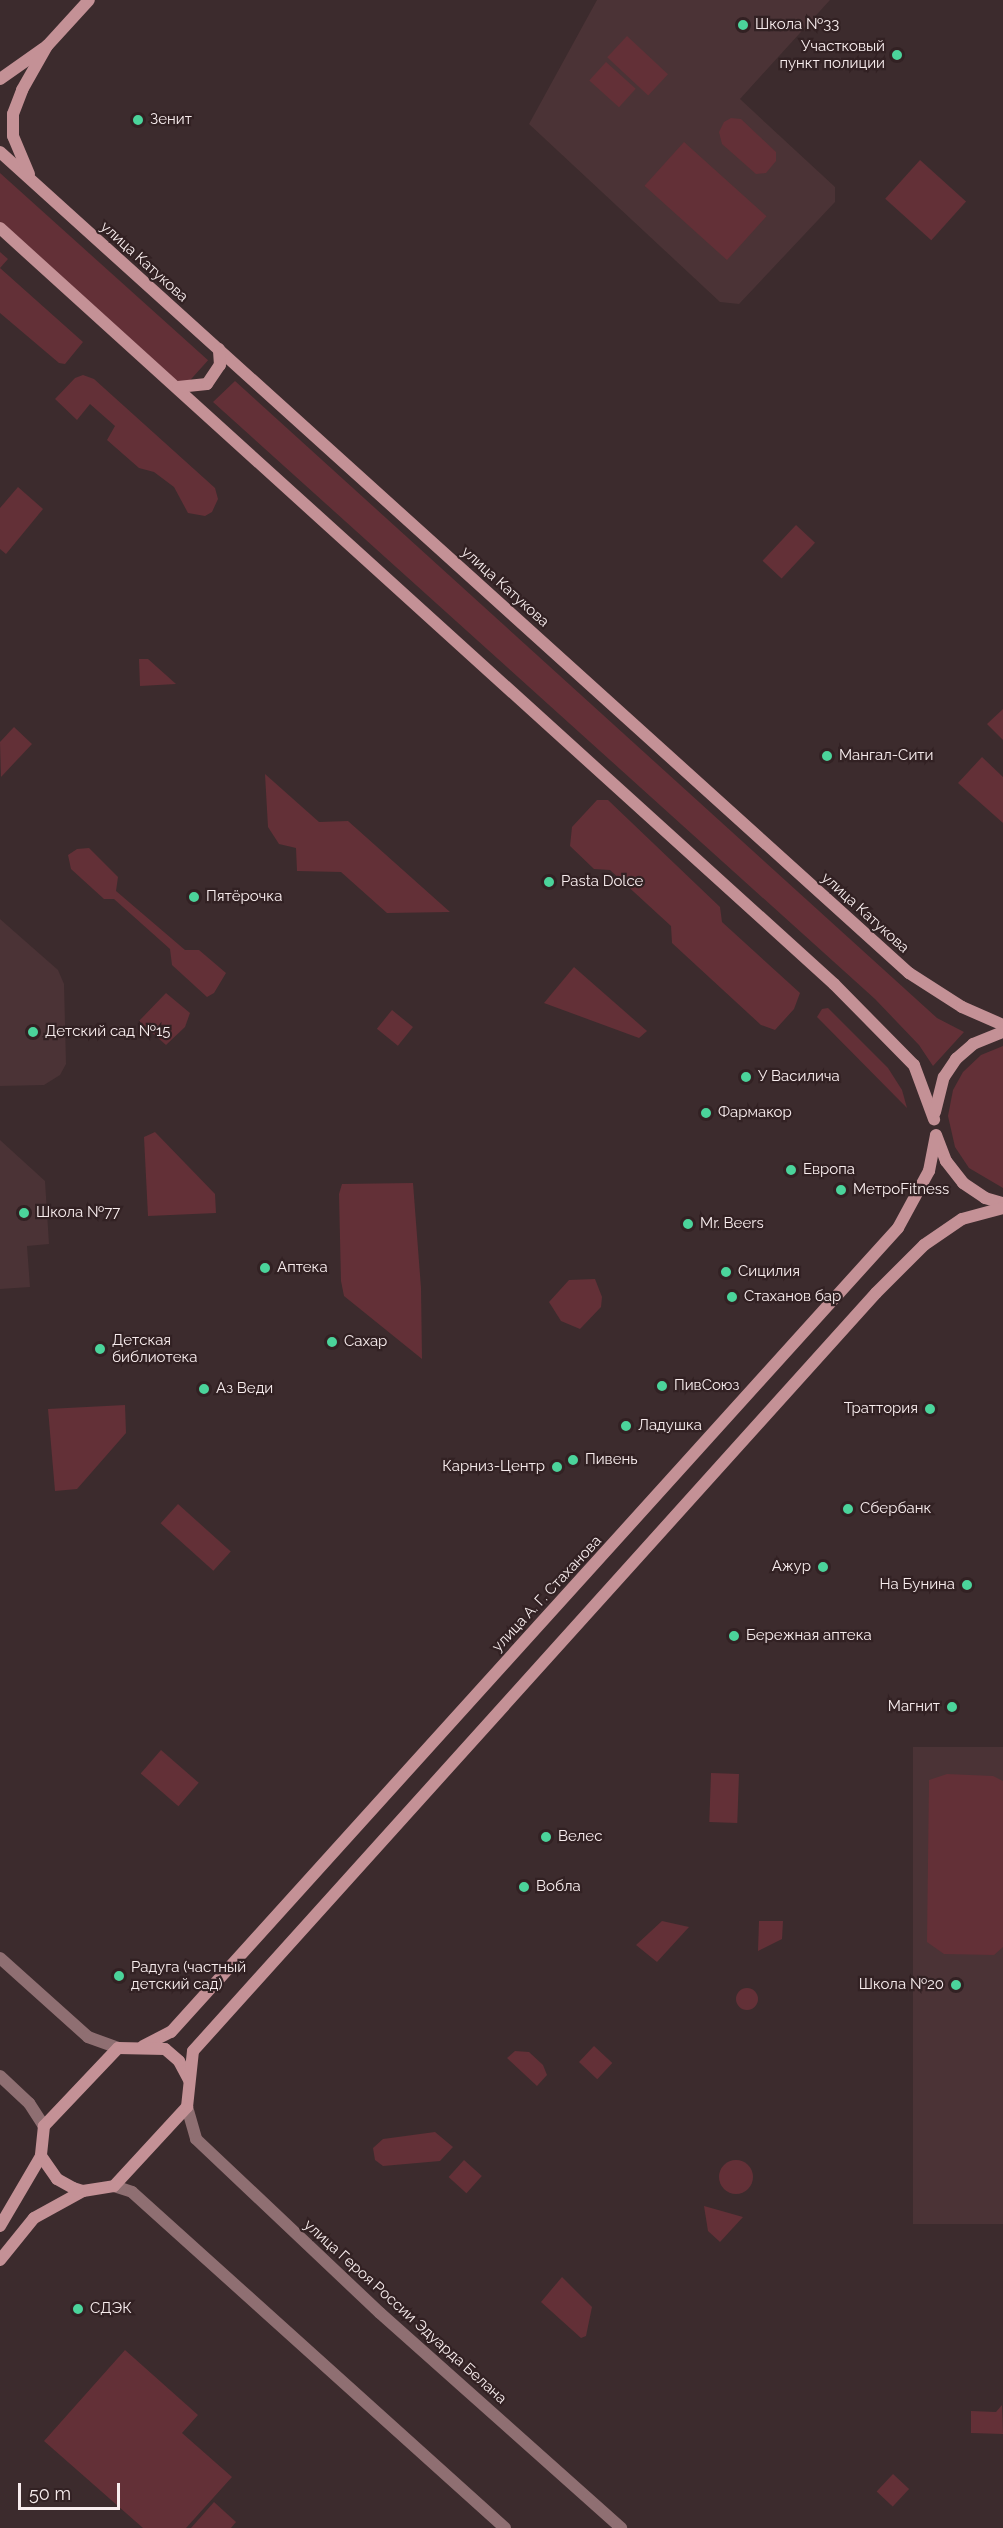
<!DOCTYPE html>
<html>
<head>
<meta charset="utf-8">
<style>
  body { margin:0 }
  #map { position:relative; width:1003px; height:2528px; overflow:hidden; background:#3c2b2d; font-family:Raleway,sans-serif }
  div>[style] { position:absolute }
  .built>* { inset:0; background:#4b3336; transform-origin:0 0 }
  .green>* { inset:0; background:#633037; transform-origin:0 0 }
  .round { border-radius:50% }
  .tertiary>* { height:12px; margin:-6px; padding:0 6px; transform-origin:6px; border-radius:6px; background:#8f6f72 }
  .secondary>* { height:12px; margin:-6px; padding:0 6px; transform-origin:6px; border-radius:6px; background:#c49196 }
  .dots>* { width:16px; height:16px; translate:-50% -50%; box-sizing:border-box; border:3px solid #322123; border-radius:50% }
  span { translate:-50% -50%; white-space:nowrap; text-align:center; line-height:1.15; -webkit-text-stroke:4.5px #322123; paint-order:stroke }
  .poi-label { font-size:15px; color:#f8edee }
  .left { translate:0 -50%; text-align:left }
  .right { translate:-100% -50%; text-align:right }
  .street-label { font-size:15px; color:#f8edee }
  .scale { position:absolute; left:18px; top:2483px; width:102px; height:27px; box-sizing:border-box; border:3px solid #f8edee; border-top:0; padding-left:8px; font-size:18px; line-height:21px; white-space:nowrap; color:#f8edee; -webkit-text-stroke:4px #322123; paint-order:stroke }
</style>
</head>
<body>
<div id="map">
  <div class="built">
    <div style="clip-path:polygon(597px 0,830px 0,740px 99px,835px 187px,835px 202px,739px 304px,720px 302px,529px 124px)"></div>
    <div style="clip-path:polygon(0 919px,58px 970px,64px 984px,66px 1064px,60px 1075px,44px 1085px,0 1086px)"></div>
    <div style="clip-path:polygon(0 1140px,45px 1181px,49px 1244px,27px 1246px,30px 1287px,0 1289px)"></div>
    <div style="left:913px;top:1747px;width:90px;height:477px"></div>
  </div>
  <div class="green">
    <div style="left:627px;top:36px;width:56px;height:29px;rotate:43deg"></div>
    <div style="left:606px;top:62px;width:40px;height:25px;rotate:42deg"></div>
    <div style="clip-path:polygon(731px 118px,741px 119px,776px 152px,776px 161px,766px 173px,756px 174px,722px 144px,719px 132px,724px 122px)"></div>
    <div style="left:684px;top:142px;width:111px;height:59px;rotate:42deg"></div>
    <div style="left:920px;top:160px;width:62px;height:52px;rotate:42deg"></div>
    <div style="left:0;top:173px;width:280px;height:39px;rotate:42deg"></div>
    <div style="clip-path:polygon(0 252px,8px 259px,0 268px,83px 342px,65px 364px,59px 363px,0 313px)"></div>
    <div style="clip-path:polygon(83px 375px,94px 379px,215px 488px,218px 499px,212px 512px,205px 516px,188px 513px,174px 487px,154px 472px,139px 468px,107px 440px,115px 426px,90px 404px,77px 420px,55px 399px,75px 378px)"></div>
    <div style="clip-path:polygon(235px 381px,937px 1018px,964px 1032px,933px 1066px,919px 1045px,875px 999px,213px 402px)"></div>
    <div style="clip-path:polygon(18px 487px,43px 509px,6px 554px,0 549px,0 508px)"></div>
    <div style="left:796px;top:525px;width:26px;height:49px;rotate:43deg"></div>
    <div style="clip-path:polygon(139px 659px,148px 659px,176px 684px,140px 686px)"></div>
    <div style="clip-path:polygon(1003px 709px,1003px 740px,987px 724px)"></div>
    <div style="clip-path:polygon(14px 727px,32px 744px,1px 777px,0 742px)"></div>
    <div style="clip-path:polygon(982px 757px,1003px 777px,1003px 823px,958px 783px)"></div>
    <div style="clip-path:polygon(265px 774px,319px 822px,348px 821px,450px 912px,387px 913px,341px 872px,297px 871px,296px 848px,279px 844px,268px 827px)"></div>
    <div style="clip-path:polygon(597px 800px,608px 800px,720px 907px,722px 922px,800px 993px,794px 1009px,775px 1030px,761px 1025px,672px 943px,671px 926px,610px 870px,594px 869px,570px 846px,572px 827px)"></div>
    <div style="clip-path:polygon(89px 848px,118px 877px,116px 891px,185px 950px,199px 950px,226px 973px,214px 993px,207px 997px,172px 965px,170px 949px,114px 899px,104px 899px,71px 869px,68px 855px,77px 849px)"></div>
    <div style="clip-path:polygon(574px 967px,647px 1031px,639px 1038px,544px 1003px)"></div>
    <div style="clip-path:polygon(166px 993px,190px 1013px,185px 1027px,166px 1045px,139px 1021px)"></div>
    <div style="clip-path:polygon(828px 1008px,888px 1068px,902px 1090px,907px 1108px,817px 1017px,822px 1009px)"></div>
    <div style="left:392px;top:1010px;width:27px;height:24px;rotate:39deg"></div>
    <div style="clip-path:polygon(1003px 1046px,1003px 1188px,969px 1168px,955px 1147px,948px 1116px,953px 1090px,963px 1072px,981px 1055px)"></div>
    <div style="clip-path:polygon(155px 1132px,215px 1194px,216px 1213px,148px 1216px,144px 1137px)"></div>
    <div style="clip-path:polygon(413px 1183px,421px 1288px,422px 1359px,344px 1296px,341px 1281px,339px 1194px,342px 1184px)"></div>
    <div style="clip-path:polygon(595px 1279px,602px 1297px,601px 1307px,580px 1329px,561px 1321px,549px 1302px,569px 1280px)"></div>
    <div style="clip-path:polygon(125px 1405px,126px 1433px,77px 1489px,55px 1491px,48px 1409px)"></div>
    <div style="left:178px;top:1504px;width:71px;height:26px;rotate:42deg"></div>
    <div style="left:161px;top:1750px;width:50px;height:31px;rotate:41deg"></div>
    <div style="left:711px;top:1773px;width:28px;height:49px;rotate:2deg"></div>
    <div style="clip-path:polygon(947px 1774px,993px 1776px,1003px 1781px,1003px 1947px,994px 1955px,944px 1954px,927px 1942px,929px 1780px)"></div>
    <div style="clip-path:polygon(662px 1921px,689px 1927px,657px 1962px,636px 1945px)"></div>
    <div style="clip-path:polygon(759px 1921px,783px 1921px,782px 1939px,758px 1951px)"></div>
    <div class="round" style="left:736px;top:1988px;width:22px;height:22px"></div>
    <div style="left:594px;top:2046px;width:25px;height:22px;rotate:43deg"></div>
    <div style="clip-path:polygon(515px 2051px,529px 2052px,543px 2065px,547px 2075px,537px 2086px,507px 2058px)"></div>
    <div style="clip-path:polygon(435px 2132px,453px 2147px,440px 2161px,383px 2166px,375px 2160px,373px 2148px,383px 2139px)"></div>
    <div style="left:464px;top:2160px;width:24px;height:23px;rotate:42deg"></div>
    <div class="round" style="left:719px;top:2160px;width:34px;height:34px"></div>
    <div style="clip-path:polygon(704px 2206px,743px 2217px,720px 2242px,708px 2231px)"></div>
    <div style="clip-path:polygon(562px 2277px,592px 2307px,586px 2336px,581px 2338px,541px 2302px)"></div>
    <div style="clip-path:polygon(125px 2350px,198px 2415px,182px 2433px,232px 2477px,186px 2528px,143px 2528px,44px 2441px)"></div>
    <div style="clip-path:polygon(1002px 2405px,1003px 2434px,971px 2433px,971px 2411px,996px 2412px)"></div>
    <div style="left:893px;top:2474px;width:22px;height:24px;rotate:43deg"></div>
    <div style="clip-path:polygon(214px 2502px,236px 2522px,231px 2528px,191px 2528px)"></div>
  </div>
  <div class="tertiary">
    <div style="left:0;top:1958px;width:118px;rotate:41.9deg"></div>
    <div style="left:88px;top:2037px;width:32px;rotate:20deg"></div>
    <div style="left:0;top:2076px;width:40px;rotate:43deg"></div>
    <div style="left:29px;top:2103px;width:27px;rotate:57deg"></div>
    <div style="left:187px;top:2107px;width:33px;rotate:74deg"></div>
    <div style="left:196px;top:2139px;width:253px;rotate:43.4deg"></div>
    <div style="left:380px;top:2313px;width:323px;rotate:41.7deg"></div>
    <div style="left:114px;top:2186px;width:19px;rotate:18deg"></div>
    <div style="left:132px;top:2192px;width:502px;rotate:42.01deg"></div>
  </div>
  <div class="secondary">
    <div style="left:0;top:79px;width:57px;rotate:-35.1deg"></div>
    <div style="left:47px;top:46px;width:62px;rotate:-47.6deg"></div>
    <div style="left:0;top:152px;width:1225px;rotate:42.09deg"></div>
    <div style="left:909px;top:973px;width:63px;rotate:32.7deg"></div>
    <div style="left:962px;top:1007px;width:45px;rotate:23.7deg"></div>
    <div style="left:29px;top:174px;width:41px;rotate:-112.8deg"></div>
    <div style="left:13px;top:136px;width:22px;rotate:-90deg"></div>
    <div style="left:13px;top:114px;width:26px;rotate:-69deg"></div>
    <div style="left:22px;top:90px;width:51px;rotate:-60.4deg"></div>
    <div style="left:0;top:228px;width:1126px;rotate:42.19deg"></div>
    <div style="left:834px;top:984px;width:114px;rotate:45.4deg"></div>
    <div style="left:914px;top:1065px;width:58px;rotate:69.7deg"></div>
    <div style="left:178px;top:387px;width:29px;rotate:-6deg"></div>
    <div style="left:207px;top:384px;width:23px;rotate:-56deg"></div>
    <div style="left:220px;top:365px;width:16px;rotate:-94deg"></div>
    <div style="left:935px;top:1112px;width:36px;rotate:-76deg"></div>
    <div style="left:944px;top:1077px;width:22px;rotate:-56deg"></div>
    <div style="left:956px;top:1059px;width:23px;rotate:-41deg"></div>
    <div style="left:973px;top:1044px;width:32px;rotate:-22deg"></div>
    <div style="left:936px;top:1135px;width:28px;rotate:69deg"></div>
    <div style="left:946px;top:1161px;width:28px;rotate:52deg"></div>
    <div style="left:963px;top:1183px;width:27px;rotate:34deg"></div>
    <div style="left:985px;top:1198px;width:19px;rotate:16deg"></div>
    <div style="left:143px;top:2046px;width:31px;rotate:-27deg"></div>
    <div style="left:171px;top:2032px;width:1084px;rotate:-47.88deg"></div>
    <div style="left:898px;top:1228px;width:65px;rotate:-61.5deg"></div>
    <div style="left:929px;top:1171px;width:36px;rotate:-79deg"></div>
    <div style="left:189px;top:2080px;width:21px;rotate:-118deg"></div>
    <div style="left:179px;top:2061px;width:18px;rotate:-139deg"></div>
    <div style="left:165px;top:2049px;width:47px;rotate:-178.8deg"></div>
    <div style="left:118px;top:2048px;width:108px;rotate:133.5deg"></div>
    <div style="left:44px;top:2126px;width:30px;rotate:96deg"></div>
    <div style="left:41px;top:2156px;width:28px;rotate:55deg"></div>
    <div style="left:57px;top:2179px;width:18px;rotate:29deg"></div>
    <div style="left:73px;top:2188px;width:10px;rotate:17deg"></div>
    <div style="left:83px;top:2191px;width:31px;rotate:-9deg"></div>
    <div style="left:114px;top:2186px;width:108px;rotate:-47.3deg"></div>
    <div style="left:187px;top:2107px;width:56px;rotate:-83.9deg"></div>
    <div style="left:193px;top:2051px;width:1020px;rotate:-47.98deg"></div>
    <div style="left:876px;top:1293px;width:68px;rotate:-45deg"></div>
    <div style="left:924px;top:1245px;width:46px;rotate:-34.4deg"></div>
    <div style="left:962px;top:1219px;width:42px;rotate:-15deg"></div>
    <div style="left:0;top:2226px;width:81px;rotate:-59.6deg"></div>
    <div style="left:0;top:2260px;width:54px;rotate:-51deg"></div>
    <div style="left:34px;top:2218px;width:56px;rotate:-28.9deg"></div>
  </div>
  <div class="dots">
    <div style="left:743px;top:25px;background:#4bd49b"></div>
    <div style="left:897px;top:55px;background:#4bd49b"></div>
    <div style="left:138px;top:120px;background:#4bd49b"></div>
    <div style="left:827px;top:756px;background:#4bd49b"></div>
    <div style="left:549px;top:882px;background:#4bd49b"></div>
    <div style="left:194px;top:897px;background:#4bd49b"></div>
    <div style="left:33px;top:1032px;background:#4bd49b"></div>
    <div style="left:746px;top:1077px;background:#4bd49b"></div>
    <div style="left:706px;top:1113px;background:#4bd49b"></div>
    <div style="left:791px;top:1170px;background:#4bd49b"></div>
    <div style="left:841px;top:1190px;background:#4bd49b"></div>
    <div style="left:24px;top:1213px;background:#4bd49b"></div>
    <div style="left:688px;top:1224px;background:#4bd49b"></div>
    <div style="left:265px;top:1268px;background:#4bd49b"></div>
    <div style="left:726px;top:1272px;background:#4bd49b"></div>
    <div style="left:732px;top:1297px;background:#4bd49b"></div>
    <div style="left:332px;top:1342px;background:#4bd49b"></div>
    <div style="left:100px;top:1349px;background:#4bd49b"></div>
    <div style="left:662px;top:1386px;background:#4bd49b"></div>
    <div style="left:204px;top:1389px;background:#4bd49b"></div>
    <div style="left:930px;top:1409px;background:#4bd49b"></div>
    <div style="left:626px;top:1426px;background:#4bd49b"></div>
    <div style="left:573px;top:1460px;background:#4bd49b"></div>
    <div style="left:557px;top:1467px;background:#4bd49b"></div>
    <div style="left:848px;top:1509px;background:#4bd49b"></div>
    <div style="left:823px;top:1567px;background:#4bd49b"></div>
    <div style="left:967px;top:1585px;background:#4bd49b"></div>
    <div style="left:734px;top:1636px;background:#4bd49b"></div>
    <div style="left:952px;top:1707px;background:#4bd49b"></div>
    <div style="left:546px;top:1837px;background:#4bd49b"></div>
    <div style="left:524px;top:1887px;background:#4bd49b"></div>
    <div style="left:119px;top:1976px;background:#4bd49b"></div>
    <div style="left:956px;top:1985px;background:#4bd49b"></div>
    <div style="left:78px;top:2309px;background:#4bd49b"></div>
  </div>
  <div class="poi-label">
    <span class="left" style="left:755px;top:25px">Школа №33</span>
    <span class="right" style="left:885px;top:55px">Участковый<br>пункт полиции</span>
    <span class="left" style="left:150px;top:120px">Зенит</span>
    <span class="left" style="left:839px;top:756px">Мангал-Сити</span>
    <span class="left" style="left:561px;top:882px">Pasta Dolce</span>
    <span class="left" style="left:206px;top:897px">Пятёрочка</span>
    <span class="left" style="left:45px;top:1032px">Детский сад №15</span>
    <span class="left" style="left:758px;top:1077px">У Василича</span>
    <span class="left" style="left:718px;top:1113px">Фармакор</span>
    <span class="left" style="left:803px;top:1170px">Европа</span>
    <span class="left" style="left:853px;top:1190px">МетроFitness</span>
    <span class="left" style="left:36px;top:1213px">Школа №77</span>
    <span class="left" style="left:700px;top:1224px">Mr. Beers</span>
    <span class="left" style="left:277px;top:1268px">Аптека</span>
    <span class="left" style="left:738px;top:1272px">Сицилия</span>
    <span class="left" style="left:744px;top:1297px">Стаханов бар</span>
    <span class="left" style="left:112px;top:1349px">Детская<br>библиотека</span>
    <span class="left" style="left:344px;top:1342px">Сахар</span>
    <span class="left" style="left:674px;top:1386px">ПивСоюз</span>
    <span class="left" style="left:216px;top:1389px">Аз Веди</span>
    <span class="right" style="left:918px;top:1409px">Траттория</span>
    <span class="left" style="left:638px;top:1426px">Ладушка</span>
    <span class="left" style="left:585px;top:1460px">Пивень</span>
    <span class="right" style="left:545px;top:1467px">Карниз-Центр</span>
    <span class="left" style="left:860px;top:1509px">Сбербанк</span>
    <span class="right" style="left:811px;top:1567px">Ажур</span>
    <span class="right" style="left:955px;top:1585px">На Бунина</span>
    <span class="left" style="left:746px;top:1636px">Бережная аптека</span>
    <span class="right" style="left:940px;top:1707px">Магнит</span>
    <span class="left" style="left:558px;top:1837px">Велес</span>
    <span class="left" style="left:536px;top:1887px">Вобла</span>
    <span class="left" style="left:131px;top:1976px">Радуга (частный<br>детский сад)</span>
    <span class="right" style="left:944px;top:1985px">Школа №20</span>
    <span class="left" style="left:90px;top:2309px">СДЭК</span>
  </div>
  <div class="street-label">
    <span style="left:144px;top:262px;rotate:42deg">улица Катукова</span>
    <span style="left:505px;top:587px;rotate:42deg">улица Катукова</span>
    <span style="left:865px;top:913px;rotate:42deg">улица Катукова</span>
    <span style="left:547px;top:1594px;rotate:-47deg">улица А. Г. Стаханова</span>
    <span style="left:405px;top:2312px;rotate:42deg">улица Героя России Эдуарда Белана</span>
  </div>
  <div class="scale">50 m</div>
</div>
</body>
</html>
